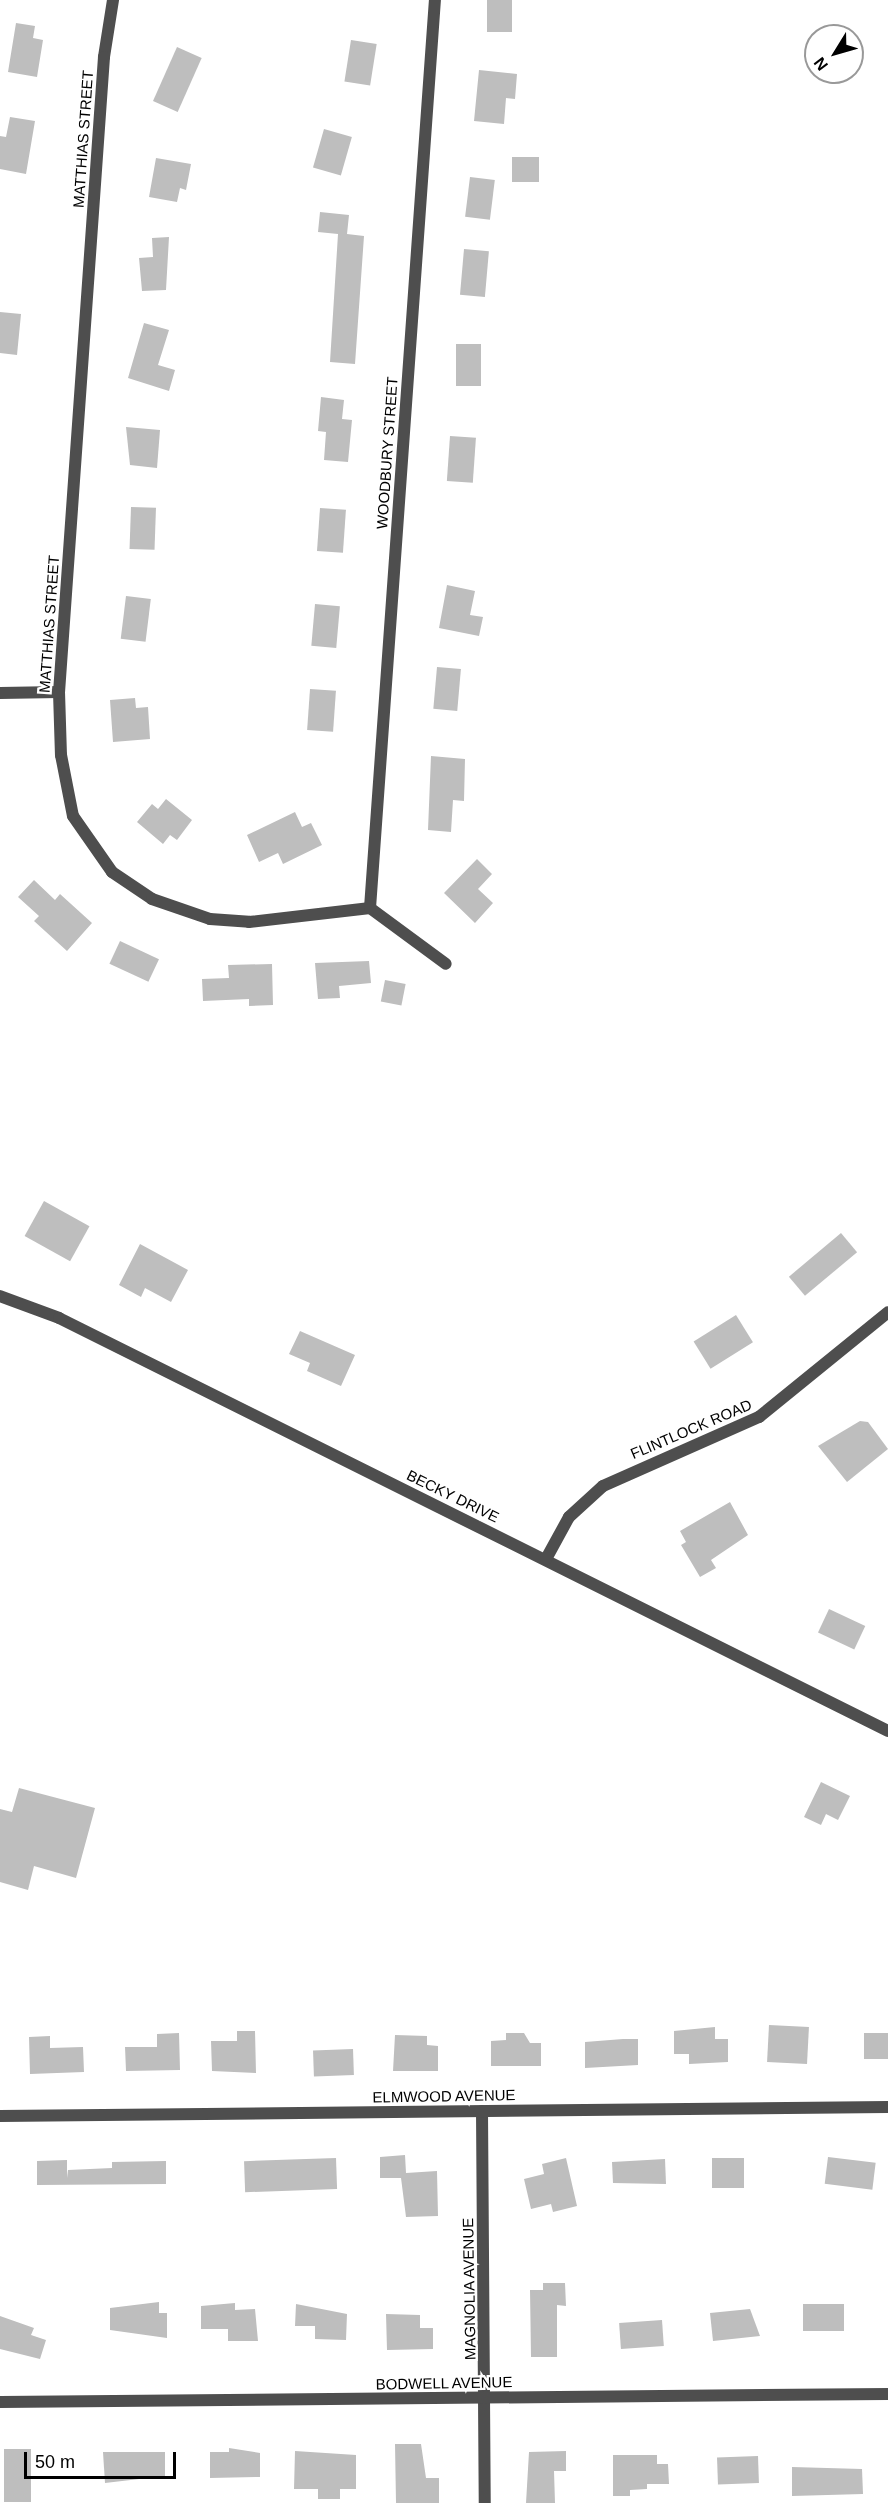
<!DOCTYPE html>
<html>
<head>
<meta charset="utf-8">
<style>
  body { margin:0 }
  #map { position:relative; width:888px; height:2503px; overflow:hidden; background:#fff; font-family:Helvetica,sans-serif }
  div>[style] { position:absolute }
  .building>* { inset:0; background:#bebebe; transform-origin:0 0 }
  .street>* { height:12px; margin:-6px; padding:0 6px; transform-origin:6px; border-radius:6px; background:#4e4e4e }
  span { translate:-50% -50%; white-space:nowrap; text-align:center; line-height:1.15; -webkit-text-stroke:4.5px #fff; paint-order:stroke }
  .street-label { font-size:15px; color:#000 }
  .north { position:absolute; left:804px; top:24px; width:60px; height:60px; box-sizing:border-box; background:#fff; border:2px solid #999; border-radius:50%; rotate:233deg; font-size:16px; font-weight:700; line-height:24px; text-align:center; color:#000 }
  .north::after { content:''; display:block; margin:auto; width:21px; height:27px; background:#000; clip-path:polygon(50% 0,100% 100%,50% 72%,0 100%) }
  .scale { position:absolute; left:24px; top:2452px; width:152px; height:27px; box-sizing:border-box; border:3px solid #000; border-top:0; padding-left:8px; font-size:18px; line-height:21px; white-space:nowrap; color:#000; -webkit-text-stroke:4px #fff; paint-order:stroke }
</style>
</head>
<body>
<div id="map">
  <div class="building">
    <div style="left:487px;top:0;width:25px;height:32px"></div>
    <div style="clip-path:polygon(16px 23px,35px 26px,33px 38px,43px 40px,37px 77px,8px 72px)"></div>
    <div style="left:351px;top:40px;width:26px;height:42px;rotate:9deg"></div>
    <div style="left:177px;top:47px;width:27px;height:59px;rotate:24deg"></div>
    <div style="clip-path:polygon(479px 70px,517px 74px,515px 99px,506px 98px,504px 124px,474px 121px)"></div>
    <div style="clip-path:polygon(10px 117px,35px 121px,26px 174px,0 169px,0 136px,6px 137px)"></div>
    <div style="left:324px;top:129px;width:29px;height:40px;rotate:16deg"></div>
    <div style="left:512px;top:157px;width:27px;height:25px"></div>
    <div style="clip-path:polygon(156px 158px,191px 164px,186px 190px,180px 188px,177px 202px,149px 197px)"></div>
    <div style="left:470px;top:177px;width:25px;height:40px;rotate:7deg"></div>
    <div style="clip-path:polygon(320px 212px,349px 215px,347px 234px,364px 236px,355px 364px,330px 362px,338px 234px,318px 232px)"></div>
    <div style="clip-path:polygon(169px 237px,166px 290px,142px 291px,139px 258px,153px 257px,152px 238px)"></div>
    <div style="left:464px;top:249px;width:25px;height:46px;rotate:5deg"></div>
    <div style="clip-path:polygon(0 312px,21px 314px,17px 355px,0 353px)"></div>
    <div style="clip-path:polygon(144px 323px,169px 330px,158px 365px,175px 370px,169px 391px,128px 378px)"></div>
    <div style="left:456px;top:344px;width:25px;height:42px"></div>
    <div style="clip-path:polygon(321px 397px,344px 400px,342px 419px,352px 420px,348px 462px,324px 460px,326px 432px,318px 431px)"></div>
    <div style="clip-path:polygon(126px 427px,160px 430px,157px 468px,130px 465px)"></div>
    <div style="left:450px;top:436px;width:26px;height:45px;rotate:4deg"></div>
    <div style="left:131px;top:507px;width:25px;height:42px;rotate:2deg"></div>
    <div style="left:320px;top:508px;width:26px;height:43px;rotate:4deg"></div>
    <div style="clip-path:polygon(447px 585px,475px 591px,470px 615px,483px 617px,479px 636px,439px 628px)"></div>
    <div style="left:126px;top:596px;width:25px;height:43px;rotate:7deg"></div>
    <div style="left:315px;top:604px;width:25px;height:42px;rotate:5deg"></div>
    <div style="left:437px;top:667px;width:24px;height:42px;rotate:5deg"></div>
    <div style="left:310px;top:689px;width:26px;height:41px;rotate:4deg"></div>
    <div style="clip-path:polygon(135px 698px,136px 708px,148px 707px,150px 739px,113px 742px,110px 700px)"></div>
    <div style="clip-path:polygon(431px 756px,465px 759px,464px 801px,453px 800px,451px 832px,428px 830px)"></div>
    <div style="clip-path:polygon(166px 799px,192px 820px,177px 840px,170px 835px,163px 844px,137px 822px,152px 804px,158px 809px)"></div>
    <div style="clip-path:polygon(295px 812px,302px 827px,311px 823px,322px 845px,283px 864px,278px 853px,259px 862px,247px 835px)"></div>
    <div style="clip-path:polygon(477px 859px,492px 874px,478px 889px,493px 903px,475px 923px,444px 893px)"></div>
    <div style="clip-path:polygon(34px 880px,55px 900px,60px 894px,92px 923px,67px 951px,34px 921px,39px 916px,18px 897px)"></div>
    <div style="left:120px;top:941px;width:43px;height:25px;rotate:25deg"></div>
    <div style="clip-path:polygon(369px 961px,371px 983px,339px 986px,340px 998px,318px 999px,315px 963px)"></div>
    <div style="clip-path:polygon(272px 964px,273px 1005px,249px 1006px,249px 999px,203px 1001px,202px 979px,229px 978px,228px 965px)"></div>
    <div style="left:385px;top:980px;width:21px;height:22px;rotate:11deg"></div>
    <div style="left:44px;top:1201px;width:52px;height:40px;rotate:29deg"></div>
    <div style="left:841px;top:1233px;width:25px;height:68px;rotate:50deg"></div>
    <div style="clip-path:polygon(140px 1244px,188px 1270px,171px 1302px,145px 1288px,141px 1297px,119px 1285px)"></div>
    <div style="left:736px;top:1315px;width:32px;height:50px;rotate:58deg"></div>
    <div style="clip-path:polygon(300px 1331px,355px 1355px,341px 1386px,307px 1371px,310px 1363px,289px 1354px)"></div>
    <div style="clip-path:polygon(860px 1421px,868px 1422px,888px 1449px,847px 1482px,818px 1446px)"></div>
    <div style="clip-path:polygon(730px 1502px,748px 1535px,711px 1560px,716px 1568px,700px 1577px,681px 1545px,686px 1542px,680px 1531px)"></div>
    <div style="left:829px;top:1609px;width:40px;height:26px;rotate:25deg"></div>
    <div style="clip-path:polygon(821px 1782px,850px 1796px,838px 1820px,826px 1814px,821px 1825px,804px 1817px)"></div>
    <div style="clip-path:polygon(19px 1788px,95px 1808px,76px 1878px,34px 1866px,28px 1890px,0 1882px,0 1809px,12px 1812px)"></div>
    <div style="left:769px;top:2025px;width:40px;height:37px;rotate:3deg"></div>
    <div style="clip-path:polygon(715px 2027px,715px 2039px,728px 2039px,728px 2062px,689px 2064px,689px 2054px,674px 2054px,674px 2031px)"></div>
    <div style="clip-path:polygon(237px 2031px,255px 2031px,256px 2073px,212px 2071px,211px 2041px,237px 2041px)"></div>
    <div style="clip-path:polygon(179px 2033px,180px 2070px,126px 2071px,125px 2047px,157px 2047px,157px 2034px)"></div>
    <div style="clip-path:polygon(506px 2033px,524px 2033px,530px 2043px,541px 2043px,541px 2066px,491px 2066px,491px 2041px,506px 2040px)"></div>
    <div style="left:864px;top:2033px;width:24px;height:26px"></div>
    <div style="clip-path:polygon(395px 2035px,427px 2036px,427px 2045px,438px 2046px,438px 2071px,393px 2071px)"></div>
    <div style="clip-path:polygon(50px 2036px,50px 2048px,83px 2047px,84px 2072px,30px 2074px,29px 2037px)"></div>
    <div style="clip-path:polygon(623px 2039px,638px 2039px,638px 2065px,585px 2068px,585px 2042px)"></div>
    <div style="left:353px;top:2049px;width:26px;height:40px;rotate:88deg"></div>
    <div style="clip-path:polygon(405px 2155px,406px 2173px,437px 2171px,438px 2216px,406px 2217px,401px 2178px,380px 2178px,380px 2157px)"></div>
    <div style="left:828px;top:2157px;width:48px;height:27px;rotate:7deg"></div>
    <div style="left:336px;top:2158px;width:31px;height:92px;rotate:88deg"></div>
    <div style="clip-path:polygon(566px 2158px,577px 2206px,553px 2212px,551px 2204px,531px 2209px,524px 2179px,544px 2174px,542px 2164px)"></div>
    <div style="left:712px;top:2158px;width:32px;height:30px"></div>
    <div style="clip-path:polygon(665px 2159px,666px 2184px,613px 2183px,612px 2162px)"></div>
    <div style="clip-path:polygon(67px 2160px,67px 2178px,68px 2170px,112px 2168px,112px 2162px,166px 2161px,166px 2184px,37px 2185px,37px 2161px)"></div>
    <div style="clip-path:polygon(543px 2283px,565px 2283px,566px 2306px,557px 2305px,557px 2357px,531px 2357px,530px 2290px,543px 2290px)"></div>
    <div style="clip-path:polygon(159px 2302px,159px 2313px,167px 2313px,167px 2338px,110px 2330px,110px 2308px)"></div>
    <div style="clip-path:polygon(235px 2303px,235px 2310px,255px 2309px,258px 2341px,228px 2341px,228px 2329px,201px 2329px,201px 2306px)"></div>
    <div style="clip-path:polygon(296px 2304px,347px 2314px,346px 2340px,315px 2339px,315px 2326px,295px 2326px)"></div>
    <div style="left:803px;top:2304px;width:41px;height:27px"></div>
    <div style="clip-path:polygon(750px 2309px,760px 2336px,713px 2341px,710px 2313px)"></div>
    <div style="clip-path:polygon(386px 2314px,420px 2315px,420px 2328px,433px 2328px,433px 2349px,387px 2350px)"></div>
    <div style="clip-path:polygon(0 2316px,34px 2328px,31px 2335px,46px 2340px,40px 2359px,0 2349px)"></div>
    <div style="left:662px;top:2320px;width:26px;height:43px;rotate:86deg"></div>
    <div style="clip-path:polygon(395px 2444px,421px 2444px,426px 2478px,439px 2478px,439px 2503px,396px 2503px)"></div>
    <div style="clip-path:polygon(229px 2448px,260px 2453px,260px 2477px,210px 2478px,210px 2452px,229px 2452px)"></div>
    <div style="left:4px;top:2449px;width:27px;height:53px"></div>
    <div style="clip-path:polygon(295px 2451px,356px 2455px,356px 2489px,340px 2489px,340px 2499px,318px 2499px,318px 2489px,294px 2489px)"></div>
    <div style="clip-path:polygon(566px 2451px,566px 2471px,554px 2471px,555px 2503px,526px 2503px,529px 2452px)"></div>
    <div style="clip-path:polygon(103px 2452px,165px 2452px,165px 2476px,105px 2483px)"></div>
    <div style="clip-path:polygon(613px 2455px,657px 2455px,657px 2464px,668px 2464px,669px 2484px,647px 2484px,647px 2489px,630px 2490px,630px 2496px,613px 2496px)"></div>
    <div style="left:758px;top:2456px;width:27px;height:41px;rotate:88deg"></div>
    <div style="clip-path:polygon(792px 2467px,862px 2469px,863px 2494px,792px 2496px)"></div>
  </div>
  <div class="street">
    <div style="left:113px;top:0;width:58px;rotate:99deg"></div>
    <div style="left:104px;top:57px;width:637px;rotate:94.05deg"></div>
    <div style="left:59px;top:692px;width:63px;rotate:88.2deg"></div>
    <div style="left:61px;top:755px;width:62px;rotate:78.9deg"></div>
    <div style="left:73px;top:816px;width:68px;rotate:55.1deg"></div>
    <div style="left:112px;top:872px;width:48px;rotate:34deg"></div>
    <div style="left:152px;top:899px;width:61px;rotate:19deg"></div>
    <div style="left:210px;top:919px;width:39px;rotate:4deg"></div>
    <div style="left:249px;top:922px;width:122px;rotate:-6.6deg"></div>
    <div style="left:370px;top:908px;width:94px;rotate:36.4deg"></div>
    <div style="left:0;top:693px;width:59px;rotate:-1deg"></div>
    <div style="left:370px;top:908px;width:910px;rotate:-85.91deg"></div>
    <div style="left:0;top:1296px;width:63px;rotate:20.4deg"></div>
    <div style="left:59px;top:1318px;width:926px;rotate:26.48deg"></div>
    <div style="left:546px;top:1559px;width:48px;rotate:-61.3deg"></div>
    <div style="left:569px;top:1517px;width:46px;rotate:-42.4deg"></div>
    <div style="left:603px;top:1486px;width:171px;rotate:-23.9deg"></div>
    <div style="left:759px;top:1417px;width:166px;rotate:-39.1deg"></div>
    <div style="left:482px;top:2111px;width:392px;rotate:89.6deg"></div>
    <div style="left:0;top:2116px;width:888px;rotate:-0.58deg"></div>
    <div style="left:0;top:2402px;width:888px;rotate:-0.52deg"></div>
  </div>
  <div class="street-label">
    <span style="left:83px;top:139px;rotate:-86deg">MATTHIAS STREET</span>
    <span style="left:387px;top:453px;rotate:-86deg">WOODBURY STREET</span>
    <span style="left:49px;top:624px;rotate:-86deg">MATTHIAS STREET</span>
    <span style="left:691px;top:1429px;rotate:-23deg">FLINTLOCK ROAD</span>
    <span style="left:453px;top:1496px;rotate:26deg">BECKY DRIVE</span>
    <span style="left:444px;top:2096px;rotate:-1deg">ELMWOOD AVENUE</span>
    <span style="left:469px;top:2289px;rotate:-91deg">MAGNOLIA AVENUE</span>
    <span style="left:444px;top:2383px;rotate:-1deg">BODWELL AVENUE</span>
  </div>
  <div class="north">N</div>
  <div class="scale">50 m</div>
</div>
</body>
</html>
